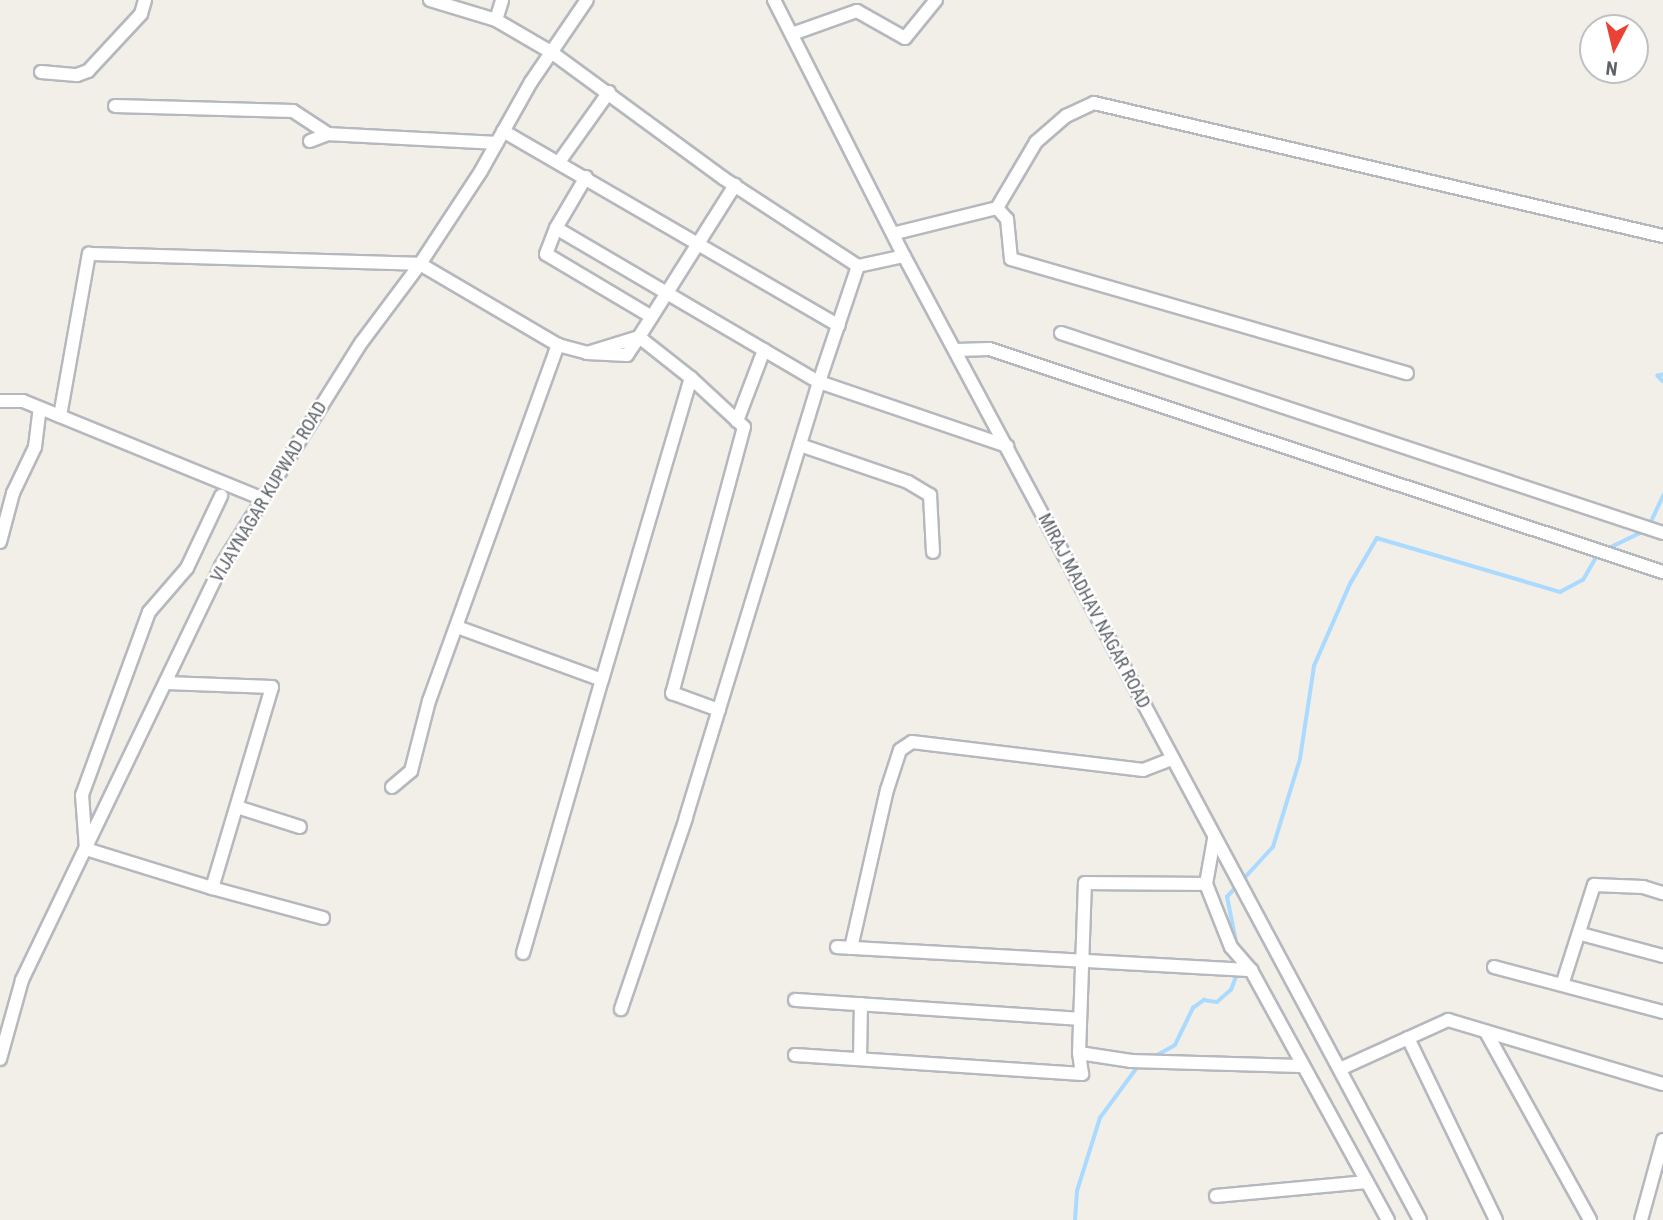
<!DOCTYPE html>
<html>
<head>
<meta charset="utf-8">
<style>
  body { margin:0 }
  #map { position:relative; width:1663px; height:1220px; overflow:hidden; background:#f1efe8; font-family:"Roboto Condensed",sans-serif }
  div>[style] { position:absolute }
  .stream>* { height:3.5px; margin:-1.75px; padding:0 1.75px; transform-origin:1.75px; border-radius:1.75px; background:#aadaff }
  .roads { filter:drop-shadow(2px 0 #b5b8bc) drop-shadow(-2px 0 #b5b8bc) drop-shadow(0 2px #b5b8bc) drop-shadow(0 -2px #b5b8bc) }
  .minor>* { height:12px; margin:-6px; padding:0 6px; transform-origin:6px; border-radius:6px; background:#fff }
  span { translate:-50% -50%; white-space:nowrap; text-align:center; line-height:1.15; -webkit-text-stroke:5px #fff; paint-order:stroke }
  .street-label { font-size:18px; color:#5f6368 }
  .north { position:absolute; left:1579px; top:14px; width:70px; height:70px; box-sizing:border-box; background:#fff; border:2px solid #bfc1c3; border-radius:50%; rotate:187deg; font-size:19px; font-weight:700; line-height:28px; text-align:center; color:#5f6368 }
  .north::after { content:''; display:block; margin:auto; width:24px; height:32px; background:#ea4335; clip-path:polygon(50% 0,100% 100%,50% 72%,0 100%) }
</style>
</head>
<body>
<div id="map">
  <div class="stream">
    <div style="left:1663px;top:375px;width:5px;rotate:169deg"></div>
    <div style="left:1658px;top:376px;width:7px;rotate:45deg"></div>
    <div style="left:1649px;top:526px;width:33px;rotate:-65deg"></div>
    <div style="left:1607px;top:549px;width:41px;rotate:-25.9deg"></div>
    <div style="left:1237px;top:947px;width:51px;rotate:-101.3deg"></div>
    <div style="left:1227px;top:897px;width:68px;rotate:-47.4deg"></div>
    <div style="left:1273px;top:847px;width:92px;rotate:-72.9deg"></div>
    <div style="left:1300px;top:759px;width:94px;rotate:-81.4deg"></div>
    <div style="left:1314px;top:666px;width:90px;rotate:-66.3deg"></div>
    <div style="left:1350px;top:584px;width:53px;rotate:-59.6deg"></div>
    <div style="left:1377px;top:538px;width:191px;rotate:16.4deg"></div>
    <div style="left:1560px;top:592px;width:26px;rotate:-28deg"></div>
    <div style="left:1583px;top:580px;width:30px;rotate:-60deg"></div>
    <div style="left:1152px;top:1058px;width:26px;rotate:-29deg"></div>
    <div style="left:1175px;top:1045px;width:41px;rotate:-64.1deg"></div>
    <div style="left:1193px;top:1008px;width:14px;rotate:-36deg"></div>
    <div style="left:1204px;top:1000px;width:13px;rotate:9deg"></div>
    <div style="left:1217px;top:1002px;width:18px;rotate:-41deg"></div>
    <div style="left:1231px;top:990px;width:19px;rotate:-69deg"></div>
    <div style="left:1075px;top:1220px;width:29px;rotate:-86deg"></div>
    <div style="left:1077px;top:1191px;width:77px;rotate:-72.5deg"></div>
    <div style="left:1100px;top:1118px;width:66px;rotate:-53.7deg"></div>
  </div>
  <div class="roads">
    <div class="minor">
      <div style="left:430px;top:0;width:69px;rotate:16.9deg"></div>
      <div style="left:496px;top:20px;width:64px;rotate:30.2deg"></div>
      <div style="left:551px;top:52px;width:213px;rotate:36.2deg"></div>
      <div style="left:723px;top:178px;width:161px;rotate:33.1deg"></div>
      <div style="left:774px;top:0;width:287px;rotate:63.1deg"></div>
      <div style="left:904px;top:256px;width:1093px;rotate:61.84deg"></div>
      <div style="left:496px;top:20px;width:21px;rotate:-73deg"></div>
      <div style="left:792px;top:34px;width:69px;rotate:-19.5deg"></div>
      <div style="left:857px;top:11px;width:55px;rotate:29.4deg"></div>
      <div style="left:905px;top:38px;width:49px;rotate:-50.8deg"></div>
      <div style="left:41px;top:72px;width:36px;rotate:5deg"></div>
      <div style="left:77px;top:75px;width:12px;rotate:-20deg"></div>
      <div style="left:88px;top:71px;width:78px;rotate:-47.1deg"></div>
      <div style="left:141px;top:14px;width:15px;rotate:-74deg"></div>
      <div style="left:115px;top:106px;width:178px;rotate:1.6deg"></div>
      <div style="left:293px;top:111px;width:42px;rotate:33.3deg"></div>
      <div style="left:503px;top:131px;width:388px;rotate:30.1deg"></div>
      <div style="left:310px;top:141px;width:19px;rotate:-21deg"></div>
      <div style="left:328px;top:134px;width:169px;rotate:3deg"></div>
      <div style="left:559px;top:162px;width:86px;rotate:-54.5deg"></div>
      <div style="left:586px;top:177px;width:59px;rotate:120.5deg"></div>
      <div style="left:556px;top:228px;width:305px;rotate:30.4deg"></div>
      <div style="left:819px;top:382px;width:456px;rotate:107deg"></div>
      <div style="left:686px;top:818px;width:202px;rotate:108.8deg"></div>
      <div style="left:997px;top:208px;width:15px;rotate:48deg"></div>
      <div style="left:1007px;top:219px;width:40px;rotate:84.3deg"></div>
      <div style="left:1011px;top:259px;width:412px;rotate:16.1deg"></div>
      <div style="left:556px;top:228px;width:28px;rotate:111deg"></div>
      <div style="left:546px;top:254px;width:123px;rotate:30.7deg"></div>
      <div style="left:896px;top:233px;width:104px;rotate:-13.9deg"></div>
      <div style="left:997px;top:208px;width:77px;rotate:-59.4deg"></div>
      <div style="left:1036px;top:142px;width:40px;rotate:-41deg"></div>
      <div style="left:1066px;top:116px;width:31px;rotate:-25deg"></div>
      <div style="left:1094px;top:103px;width:584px;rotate:13.16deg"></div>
      <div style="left:904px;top:256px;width:47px;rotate:167.7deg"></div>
      <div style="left:858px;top:266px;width:122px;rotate:108.6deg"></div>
      <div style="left:819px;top:382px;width:199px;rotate:18.8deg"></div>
      <div style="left:1061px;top:333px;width:634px;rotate:18.38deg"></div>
      <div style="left:957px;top:350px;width:32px;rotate:-2deg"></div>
      <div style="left:989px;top:349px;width:710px;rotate:18.31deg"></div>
      <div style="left:691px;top:378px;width:72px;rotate:42.8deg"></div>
      <div style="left:744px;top:427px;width:276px;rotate:105.1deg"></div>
      <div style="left:672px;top:693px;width:50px;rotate:19.9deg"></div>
      <div style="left:0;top:401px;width:23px"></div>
      <div style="left:23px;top:401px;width:257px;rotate:22.2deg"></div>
      <div style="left:60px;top:416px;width:165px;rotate:-79.9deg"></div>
      <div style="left:89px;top:254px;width:331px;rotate:1.7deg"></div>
      <div style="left:420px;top:264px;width:160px;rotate:30.4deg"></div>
      <div style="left:558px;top:345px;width:30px;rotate:15deg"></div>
      <div style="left:587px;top:353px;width:40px;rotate:2.9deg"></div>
      <div style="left:627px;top:355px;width:22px;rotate:-56deg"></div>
      <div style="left:639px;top:337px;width:54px;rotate:162.9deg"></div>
      <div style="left:737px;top:421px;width:76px;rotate:-69.2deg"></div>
      <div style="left:800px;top:445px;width:114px;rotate:18.9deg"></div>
      <div style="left:908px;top:482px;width:26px;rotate:31deg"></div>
      <div style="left:930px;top:495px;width:57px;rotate:87deg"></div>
      <div style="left:0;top:542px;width:51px;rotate:-75.1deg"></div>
      <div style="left:13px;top:493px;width:51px;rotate:-64.4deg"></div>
      <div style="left:35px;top:447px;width:39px;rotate:-83deg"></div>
      <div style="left:457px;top:627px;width:154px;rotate:20.1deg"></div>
      <div style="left:602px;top:680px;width:315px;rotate:-73.6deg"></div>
      <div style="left:691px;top:378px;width:66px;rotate:-141.7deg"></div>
      <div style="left:639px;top:337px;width:180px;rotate:-57.7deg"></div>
      <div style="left:166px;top:683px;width:106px;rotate:2.2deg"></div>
      <div style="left:272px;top:687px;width:210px;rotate:106.6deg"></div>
      <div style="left:212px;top:888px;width:132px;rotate:-162.8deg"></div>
      <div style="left:86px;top:849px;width:54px;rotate:-94.2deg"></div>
      <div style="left:82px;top:795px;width:195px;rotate:-69.9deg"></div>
      <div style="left:149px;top:612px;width:58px;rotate:-49.2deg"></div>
      <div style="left:187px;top:568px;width:80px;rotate:-64.7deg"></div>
      <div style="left:392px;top:787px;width:25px;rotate:-40deg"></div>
      <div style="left:411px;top:771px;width:72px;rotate:-75.6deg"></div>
      <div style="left:429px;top:701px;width:379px;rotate:-70.1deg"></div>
      <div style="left:237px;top:807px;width:66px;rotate:17.6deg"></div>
      <div style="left:1214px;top:839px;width:46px;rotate:100.1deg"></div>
      <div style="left:1206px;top:884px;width:68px;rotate:68.4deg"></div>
      <div style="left:1231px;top:947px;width:30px;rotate:49deg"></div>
      <div style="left:1251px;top:970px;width:285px;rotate:61.3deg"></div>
      <div style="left:212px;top:888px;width:115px;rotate:15.1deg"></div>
      <div style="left:1581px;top:934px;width:85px;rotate:15deg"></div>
      <div style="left:837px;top:947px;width:415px;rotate:3.2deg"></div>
      <div style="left:851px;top:948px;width:162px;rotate:-77.2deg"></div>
      <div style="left:887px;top:790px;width:42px;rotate:-72deg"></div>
      <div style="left:900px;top:750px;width:14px;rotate:-34deg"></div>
      <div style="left:912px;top:742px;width:233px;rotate:6.9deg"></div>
      <div style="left:1143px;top:770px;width:31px;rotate:-21deg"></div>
      <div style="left:523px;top:953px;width:284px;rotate:-73.9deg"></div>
      <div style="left:1494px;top:967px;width:175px;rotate:14.9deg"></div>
      <div style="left:1563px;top:982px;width:102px;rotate:-72.3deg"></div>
      <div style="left:1594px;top:885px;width:49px;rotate:2.3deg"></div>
      <div style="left:1643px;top:887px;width:21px;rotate:17deg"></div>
      <div style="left:795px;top:1000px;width:285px;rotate:3.8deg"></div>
      <div style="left:1486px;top:1032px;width:215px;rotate:61deg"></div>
      <div style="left:1408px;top:1038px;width:202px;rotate:64.2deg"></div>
      <div style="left:1079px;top:1053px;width:170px;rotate:-88deg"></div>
      <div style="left:1085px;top:883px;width:121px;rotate:0.5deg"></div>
      <div style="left:795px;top:1055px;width:288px;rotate:3.8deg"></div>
      <div style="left:1082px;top:1074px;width:21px;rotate:-98deg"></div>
      <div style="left:1079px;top:1053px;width:53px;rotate:8.7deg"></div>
      <div style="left:1131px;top:1061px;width:172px;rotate:1.7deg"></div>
      <div style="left:0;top:1059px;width:82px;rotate:-74.4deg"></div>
      <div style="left:22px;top:980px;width:459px;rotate:-64.3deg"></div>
      <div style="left:221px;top:566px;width:263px;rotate:-57.9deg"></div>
      <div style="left:361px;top:343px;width:99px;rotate:-53.2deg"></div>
      <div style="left:420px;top:264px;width:111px;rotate:-56.7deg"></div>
      <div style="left:481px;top:171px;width:102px;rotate:-60.7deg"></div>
      <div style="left:531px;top:82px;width:99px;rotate:-55.7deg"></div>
      <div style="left:860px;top:1059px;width:55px;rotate:-89deg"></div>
      <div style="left:1340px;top:1069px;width:119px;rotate:-24.4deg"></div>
      <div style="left:1448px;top:1020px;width:224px;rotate:16.6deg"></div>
      <div style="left:1216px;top:1196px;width:151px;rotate:-5.3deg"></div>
      <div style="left:1641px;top:1220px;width:83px;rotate:-74.6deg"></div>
    </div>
  </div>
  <div class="street-label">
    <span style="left:269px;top:492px;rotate:-59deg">VIJAYNAGAR KUPWAD ROAD</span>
    <span style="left:1094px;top:611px;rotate:62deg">MIRAJ MADHAV NAGAR ROAD</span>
  </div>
  <div class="north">N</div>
</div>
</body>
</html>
